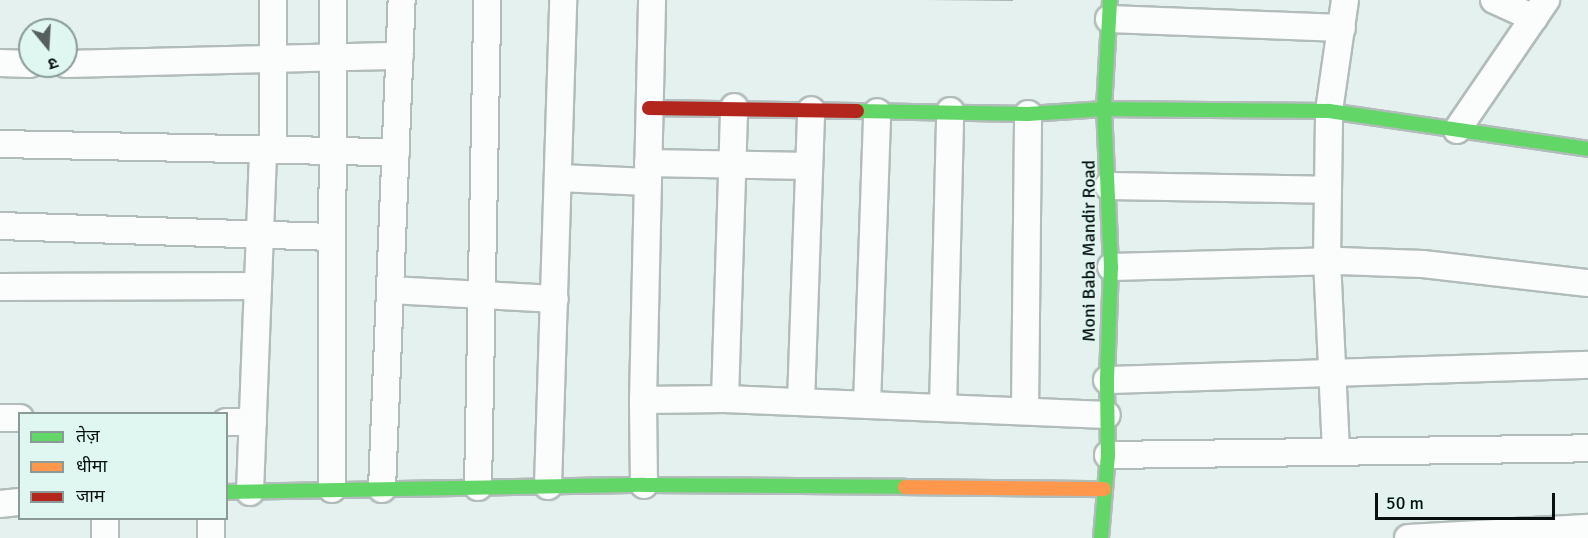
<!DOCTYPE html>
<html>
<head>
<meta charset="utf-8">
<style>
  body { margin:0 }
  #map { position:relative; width:1588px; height:538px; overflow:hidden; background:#e4f1ee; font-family:Signika,"Noto Sans Devanagari",sans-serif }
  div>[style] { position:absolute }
  .roads { filter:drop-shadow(2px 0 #b2bcba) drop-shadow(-2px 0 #b2bcba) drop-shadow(0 2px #b2bcba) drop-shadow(0 -2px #b2bcba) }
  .street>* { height:26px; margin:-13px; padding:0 13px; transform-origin:13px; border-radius:13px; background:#fbfdfc }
  .fast>* { height:14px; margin:-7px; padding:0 7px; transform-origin:7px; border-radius:7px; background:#63d668 }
  .slow>* { height:14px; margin:-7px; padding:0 7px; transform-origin:7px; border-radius:7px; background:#ff974d }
  .jam>* { height:14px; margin:-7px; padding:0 7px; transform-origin:7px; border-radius:7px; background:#b3261e }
  .wall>* { inset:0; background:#aab3b1 }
  span { translate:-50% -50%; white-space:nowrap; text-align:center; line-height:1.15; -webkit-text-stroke:4.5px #dff6f1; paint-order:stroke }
  .street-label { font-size:18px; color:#08100f }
  .legend { position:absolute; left:18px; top:412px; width:210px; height:108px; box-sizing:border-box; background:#dff6f1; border:2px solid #899a97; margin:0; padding:8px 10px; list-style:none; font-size:18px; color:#08100f }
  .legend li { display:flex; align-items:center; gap:12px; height:30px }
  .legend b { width:30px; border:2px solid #899a97 }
  .north { position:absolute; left:18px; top:18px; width:60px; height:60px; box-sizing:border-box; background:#dff6f1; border:2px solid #899a97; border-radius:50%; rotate:162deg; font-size:16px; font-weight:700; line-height:24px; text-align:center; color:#08100f }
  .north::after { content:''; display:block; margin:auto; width:21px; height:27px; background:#555f5d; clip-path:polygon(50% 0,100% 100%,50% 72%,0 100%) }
  .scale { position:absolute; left:1375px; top:493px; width:180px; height:27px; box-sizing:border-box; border:3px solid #08100f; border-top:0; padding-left:8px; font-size:18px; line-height:21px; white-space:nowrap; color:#08100f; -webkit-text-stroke:4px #dff6f1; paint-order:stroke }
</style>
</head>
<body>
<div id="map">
  <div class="roads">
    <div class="street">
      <div style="left:1494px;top:0;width:44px;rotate:24.2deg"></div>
      <div style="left:1109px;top:19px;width:233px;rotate:2.2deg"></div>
      <div style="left:0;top:63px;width:30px;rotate:2deg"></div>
      <div style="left:66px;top:64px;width:334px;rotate:-1.4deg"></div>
      <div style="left:1457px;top:130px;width:158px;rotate:-55.6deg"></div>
      <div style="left:0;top:144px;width:396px;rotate:1.2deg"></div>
      <div style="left:273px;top:149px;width:149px;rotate:-90deg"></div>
      <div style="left:648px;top:163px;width:161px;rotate:1.1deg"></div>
      <div style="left:559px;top:178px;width:89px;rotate:2.6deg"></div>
      <div style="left:1108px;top:186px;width:220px;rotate:1deg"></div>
      <div style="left:0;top:226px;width:332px;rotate:1.9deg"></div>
      <div style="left:1111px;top:267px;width:228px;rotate:-1.5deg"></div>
      <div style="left:1339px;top:261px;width:84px;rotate:2deg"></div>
      <div style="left:1423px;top:264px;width:166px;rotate:6.6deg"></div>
      <div style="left:0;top:287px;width:258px;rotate:-0.2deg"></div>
      <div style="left:390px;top:290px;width:165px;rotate:3.1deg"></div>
      <div style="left:1107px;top:380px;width:481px;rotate:-1.8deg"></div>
      <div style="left:725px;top:399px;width:292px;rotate:-88.2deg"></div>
      <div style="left:643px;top:400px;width:82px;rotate:-0.7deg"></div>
      <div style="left:725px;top:399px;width:382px;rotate:2.4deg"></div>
      <div style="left:801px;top:402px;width:292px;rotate:-88deg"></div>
      <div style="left:867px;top:405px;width:293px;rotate:-88deg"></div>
      <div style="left:943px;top:408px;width:297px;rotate:-88.6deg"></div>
      <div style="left:1025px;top:411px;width:297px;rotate:-89.4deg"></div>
      <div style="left:0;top:418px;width:20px"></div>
      <div style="left:226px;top:422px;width:27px"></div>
      <div style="left:1336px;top:451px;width:190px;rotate:-92.7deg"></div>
      <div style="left:1327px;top:261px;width:150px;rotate:-89.2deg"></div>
      <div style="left:1329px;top:111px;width:112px;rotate:-81.8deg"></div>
      <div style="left:1108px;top:455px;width:480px;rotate:-0.8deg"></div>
      <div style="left:644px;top:485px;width:85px;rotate:-90.7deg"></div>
      <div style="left:643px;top:400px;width:400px;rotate:-88.7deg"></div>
      <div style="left:548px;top:486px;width:486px;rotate:-88.2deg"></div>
      <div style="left:478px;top:487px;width:487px;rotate:-88.9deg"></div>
      <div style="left:332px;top:489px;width:489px;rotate:-89.9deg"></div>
      <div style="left:382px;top:489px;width:489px;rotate:-87.7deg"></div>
      <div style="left:250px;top:492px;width:343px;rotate:-87.8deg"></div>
      <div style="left:0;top:504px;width:20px;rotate:-6deg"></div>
      <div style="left:105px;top:538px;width:20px;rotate:-90deg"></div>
      <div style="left:211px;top:538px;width:20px;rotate:-90deg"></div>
      <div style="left:1408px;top:538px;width:180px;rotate:-3.2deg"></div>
    </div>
    <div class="fast">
      <div style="left:857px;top:111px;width:171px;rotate:1deg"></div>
      <div style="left:1028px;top:114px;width:76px;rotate:-3.8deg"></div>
      <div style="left:1104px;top:109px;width:225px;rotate:0.5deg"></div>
      <div style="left:1329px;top:111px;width:262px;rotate:8.3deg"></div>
      <div style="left:226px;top:492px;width:418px;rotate:-1deg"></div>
      <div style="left:644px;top:485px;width:261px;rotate:0.4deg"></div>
      <div style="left:1101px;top:538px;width:83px;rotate:-85.2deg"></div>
      <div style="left:1108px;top:455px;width:75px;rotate:-90.8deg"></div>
      <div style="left:1107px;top:380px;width:113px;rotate:-88deg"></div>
      <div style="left:1111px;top:267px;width:158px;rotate:-92.5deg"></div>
      <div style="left:1104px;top:109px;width:109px;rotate:-86.8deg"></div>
    </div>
    <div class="slow">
      <div style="left:905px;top:487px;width:199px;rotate:0.6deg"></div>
    </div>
    <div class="jam">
      <div style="left:649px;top:108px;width:208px;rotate:0.8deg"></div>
    </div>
  </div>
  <div class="wall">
    <div style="clip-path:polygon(927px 0,1013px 0,1013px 1px)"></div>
  </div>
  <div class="street-label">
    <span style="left:1089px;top:251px;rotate:-90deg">Moni Baba Mandir Road</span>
  </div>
  <ul class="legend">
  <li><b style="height:8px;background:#63d668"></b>तेज़</li>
  <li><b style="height:8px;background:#ff974d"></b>धीमा</li>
  <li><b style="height:8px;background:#b3261e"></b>जाम</li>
  </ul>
  <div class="north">उ</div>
  <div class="scale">50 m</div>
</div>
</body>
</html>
